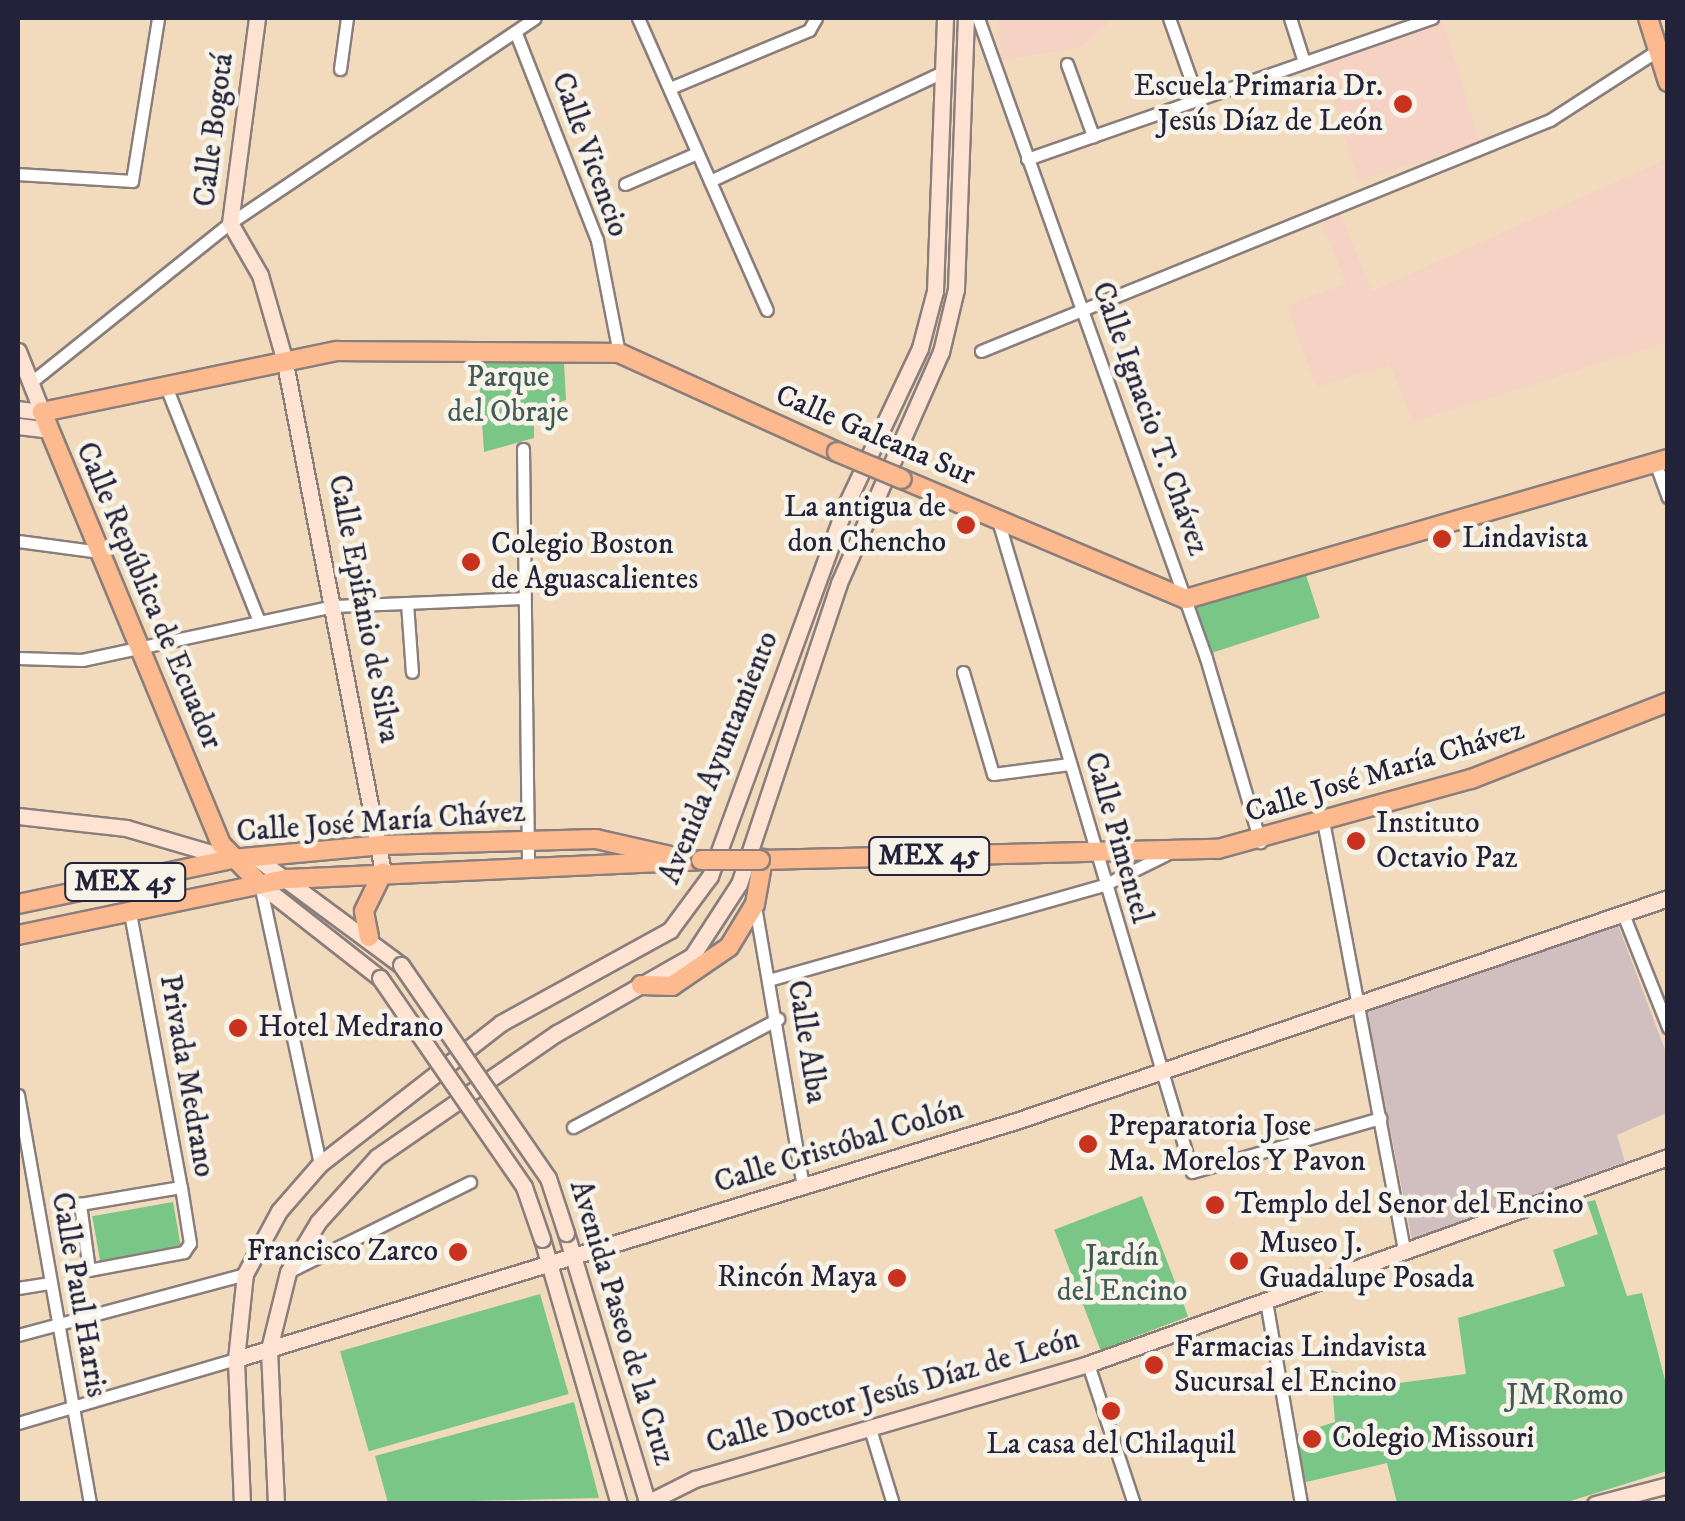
<!DOCTYPE html>
<html>
<head>
<meta charset="utf-8">
<style>
  body { margin:0 }
  #map { position:relative; width:1685px; height:1521px; overflow:hidden; background:#f1dbbc; font-family:"IM FELL DW Pica",serif }
  div>[style] { position:absolute }
  .built>* { inset:0; background:#f6d2c5; transform-origin:0 0 }
  .industrial>* { inset:0; background:#d1bfbf }
  .green>* { inset:0; background:#79c686; transform-origin:0 0 }
  .roads { filter:drop-shadow(2px 0 #8a7e7c) drop-shadow(-2px 0 #8a7e7c) drop-shadow(0 2px #8a7e7c) drop-shadow(0 -2px #8a7e7c) }
  .street>* { height:11px; margin:-5.5px; padding:0 5.5px; transform-origin:5.5px; border-radius:5.5px; background:#fff }
  .secondary>* { height:15px; margin:-7.5px; padding:0 7.5px; transform-origin:7.5px; border-radius:7.5px; background:#fee3d2 }
  .primary>* { height:18px; margin:-9px; padding:0 9px; transform-origin:9px; border-radius:9px; background:#fcba8e }
  .bridges { filter:drop-shadow(2px 0 #8a7e7c) drop-shadow(-2px 0 #8a7e7c) drop-shadow(0 2px #8a7e7c) drop-shadow(0 -2px #8a7e7c) }
  .secondary-bridge>* { height:15px; margin:-7.5px; padding:0 7.5px; transform-origin:7.5px; border-radius:7.5px; background:#fee3d2 }
  .primary-bridge>* { height:18px; margin:-9px; padding:0 9px; transform-origin:9px; border-radius:9px; background:#fcba8e }
  .dots>* { width:28px; height:28px; translate:-50% -50%; box-sizing:border-box; border:5px solid #f7f3e8; border-radius:50% }
  span { translate:-50% -50%; white-space:nowrap; text-align:center; line-height:1.15; -webkit-text-stroke:9px #f7f3e8; paint-order:stroke }
  .shield-label span { padding:2px 8px; background:#f7f3e8; border:2px solid; border-radius:8px; -webkit-text-stroke-width:0 }
  .shield-label { font-size:28px; color:#22223b; font-weight:700 }
  .poi-label { font-size:30px; color:#22223b }
  .right { translate:-100% -50%; text-align:right }
  .left { translate:0 -50%; text-align:left }
  .street-label { font-size:30px; color:#22223b }
  .park-label { font-size:30px; color:#405b55 }
  .frame { position:absolute; inset:0; border:20px solid #22223b; pointer-events:none }
</style>
</head>
<body>
<div id="map">
  <div class="built">
    <div style="clip-path:polygon(997px 18px,1115px 18px,1079px 48px,1002px 60px)"></div>
    <div style="left:1443px;top:21px;width:128px;height:128px;rotate:73deg"></div>
    <div style="clip-path:polygon(1667px 159px,1667px 342px,1413px 422px,1390px 365px,1316px 387px,1287px 306px,1346px 283px,1320px 220px,1340px 212px,1372px 291px)"></div>
  </div>
  <div class="industrial">
    <div style="clip-path:polygon(1618px 925px,1667px 1055px,1667px 1113px,1617px 1135px,1625px 1162px,1412px 1240px,1366px 1007px)"></div>
  </div>
  <div class="green">
    <div style="clip-path:polygon(478px 363px,564px 363px,566px 400px,534px 411px,534px 438px,484px 452px)"></div>
    <div style="left:1305px;top:572px;width:48px;height:114px;rotate:72deg"></div>
    <div style="left:1142px;top:1196px;width:129px;height:94px;rotate:69deg"></div>
    <div style="clip-path:polygon(1595px 1200px,1627px 1296px,1642px 1293px,1656px 1345px,1667px 1388px,1667px 1471px,1564px 1503px,1397px 1503px,1387px 1463px,1302px 1483px,1297px 1434px,1335px 1422px,1331px 1370px,1377px 1386px,1466px 1374px,1458px 1318px,1565px 1286px,1553px 1250px,1598px 1234px,1587px 1202px)"></div>
    <div style="left:173px;top:1202px;width:47px;height:82px;rotate:80deg"></div>
    <div style="left:540px;top:1294px;width:104px;height:208px;rotate:74deg"></div>
    <div style="clip-path:polygon(574px 1402px,599px 1498px,388px 1503px,375px 1456px)"></div>
  </div>
  <div class="roads">
    <div class="street">
      <div style="left:638px;top:18px;width:319px;rotate:66.2deg"></div>
      <div style="left:978px;top:18px;width:679px;rotate:70.39deg"></div>
      <div style="left:1206px;top:658px;width:192px;rotate:73.6deg"></div>
      <div style="left:1169px;top:18px;width:87px;rotate:70.5deg"></div>
      <div style="left:1290px;top:18px;width:46px;rotate:72.3deg"></div>
      <div style="left:517px;top:36px;width:219px;rotate:68.6deg"></div>
      <div style="left:597px;top:240px;width:115px;rotate:79deg"></div>
      <div style="left:1067px;top:64px;width:77px;rotate:70.1deg"></div>
      <div style="left:340px;top:69px;width:51px;rotate:-82.2deg"></div>
      <div style="left:670px;top:88px;width:151px;rotate:-22.6deg"></div>
      <div style="left:809px;top:30px;width:14px;rotate:-60deg"></div>
      <div style="left:1027px;top:159px;width:429px;rotate:-19.2deg"></div>
      <div style="left:18px;top:174px;width:114px;rotate:3.5deg"></div>
      <div style="left:132px;top:181px;width:165px;rotate:-80.9deg"></div>
      <div style="left:710px;top:181px;width:257px;rotate:-25.1deg"></div>
      <div style="left:625px;top:184px;width:78px;rotate:-23.3deg"></div>
      <div style="left:981px;top:351px;width:614px;rotate:-22.1deg"></div>
      <div style="left:1550px;top:120px;width:129px;rotate:-32.9deg"></div>
      <div style="left:30px;top:383px;width:256px;rotate:-38.7deg"></div>
      <div style="left:230px;top:223px;width:367px;rotate:-33.9deg"></div>
      <div style="left:165px;top:384px;width:253px;rotate:68.4deg"></div>
      <div style="left:523px;top:449px;width:418px;rotate:89.3deg"></div>
      <div style="left:1655px;top:462px;width:37px;rotate:70deg"></div>
      <div style="left:997px;top:517px;width:683px;rotate:73.42deg"></div>
      <div style="left:1192px;top:1172px;width:196px;rotate:-16deg"></div>
      <div style="left:18px;top:541px;width:83px;rotate:7.6deg"></div>
      <div style="left:407px;top:603px;width:69px;rotate:85.9deg"></div>
      <div style="left:18px;top:658px;width:64px;rotate:1.8deg"></div>
      <div style="left:82px;top:660px;width:258px;rotate:-12.1deg"></div>
      <div style="left:334px;top:606px;width:188px;rotate:-2.4deg"></div>
      <div style="left:963px;top:672px;width:106px;rotate:73.6deg"></div>
      <div style="left:993px;top:774px;width:77px;rotate:-7.5deg"></div>
      <div style="left:1324px;top:826px;width:431px;rotate:79.3deg"></div>
      <div style="left:260px;top:884px;width:286px;rotate:77.9deg"></div>
      <div style="left:755px;top:906px;width:286px;rotate:80.3deg"></div>
      <div style="left:130px;top:913px;width:279px;rotate:79.5deg"></div>
      <div style="left:181px;top:1187px;width:57px;rotate:80.9deg"></div>
      <div style="left:190px;top:1243px;width:11px;rotate:124deg"></div>
      <div style="left:184px;top:1252px;width:97px;rotate:169.3deg"></div>
      <div style="left:89px;top:1270px;width:67px;rotate:-97.8deg"></div>
      <div style="left:80px;top:1204px;width:102px;rotate:-9.6deg"></div>
      <div style="left:1623px;top:914px;width:122px;rotate:68.3deg"></div>
      <div style="left:772px;top:979px;width:345px;rotate:-15.8deg"></div>
      <div style="left:1104px;top:885px;width:68px;rotate:-26.2deg"></div>
      <div style="left:18px;top:1095px;width:415px;rotate:80deg"></div>
      <div style="left:573px;top:1127px;width:232px;rotate:-27.8deg"></div>
      <div style="left:288px;top:1272px;width:203px;rotate:-26.3deg"></div>
      <div style="left:18px;top:1288px;width:31px;rotate:-9deg"></div>
      <div style="left:1266px;top:1301px;width:206px;rotate:80.2deg"></div>
      <div style="left:18px;top:1335px;width:235px;rotate:-15deg"></div>
      <div style="left:1088px;top:1364px;width:147px;rotate:71.8deg"></div>
      <div style="left:18px;top:1423px;width:227px;rotate:-16.4deg"></div>
      <div style="left:871px;top:1432px;width:75px;rotate:73deg"></div>
    </div>
    <div class="secondary">
      <div style="left:257px;top:18px;width:207px;rotate:97.5deg"></div>
      <div style="left:230px;top:223px;width:60px;rotate:60deg"></div>
      <div style="left:260px;top:275px;width:86px;rotate:73.9deg"></div>
      <div style="left:284px;top:358px;width:523px;rotate:79.1deg"></div>
      <div style="left:18px;top:351px;width:66px;rotate:68.5deg"></div>
      <div style="left:42px;top:412px;width:24px;rotate:-173deg"></div>
      <div style="left:18px;top:426px;width:31px;rotate:7deg"></div>
      <div style="left:18px;top:816px;width:109px;rotate:6.3deg"></div>
      <div style="left:126px;top:828px;width:110px;rotate:16.3deg"></div>
      <div style="left:255px;top:857px;width:182px;rotate:36.5deg"></div>
      <div style="left:260px;top:884px;width:152px;rotate:38.1deg"></div>
      <div style="left:566px;top:1233px;width:283px;rotate:73.2deg"></div>
      <div style="left:542px;top:1239px;width:276px;rotate:73.8deg"></div>
      <div style="left:236px;top:1359px;width:816px;rotate:-16.97deg"></div>
      <div style="left:1016px;top:1121px;width:689px;rotate:-18.88deg"></div>
      <div style="left:242px;top:1504px;width:145px;rotate:-92.4deg"></div>
      <div style="left:236px;top:1359px;width:85px;rotate:-84deg"></div>
      <div style="left:245px;top:1274px;width:72px;rotate:-61.6deg"></div>
      <div style="left:279px;top:1211px;width:62px;rotate:-48.9deg"></div>
      <div style="left:320px;top:1164px;width:229px;rotate:-37.9deg"></div>
      <div style="left:501px;top:1023px;width:193px;rotate:-28.8deg"></div>
      <div style="left:670px;top:930px;width:67px;rotate:-53.5deg"></div>
      <div style="left:710px;top:876px;width:391px;rotate:-69.9deg"></div>
      <div style="left:844px;top:509px;width:178px;rotate:-64.7deg"></div>
      <div style="left:920px;top:348px;width:59px;rotate:-75.3deg"></div>
      <div style="left:935px;top:291px;width:273px;rotate:-87.9deg"></div>
      <div style="left:276px;top:1504px;width:155px;rotate:-92.6deg"></div>
      <div style="left:269px;top:1349px;width:79px;rotate:-76.1deg"></div>
      <div style="left:288px;top:1272px;width:58px;rotate:-59deg"></div>
      <div style="left:318px;top:1222px;width:88px;rotate:-47.8deg"></div>
      <div style="left:377px;top:1157px;width:219px;rotate:-34.6deg"></div>
      <div style="left:557px;top:1033px;width:155px;rotate:-29.7deg"></div>
      <div style="left:692px;top:956px;width:86px;rotate:-56.9deg"></div>
      <div style="left:739px;top:884px;width:317px;rotate:-71.6deg"></div>
      <div style="left:839px;top:583px;width:253px;rotate:-66.2deg"></div>
      <div style="left:941px;top:352px;width:65px;rotate:-76.6deg"></div>
      <div style="left:956px;top:289px;width:271px;rotate:-87.9deg"></div>
      <div style="left:645px;top:1504px;width:56px;rotate:-26.6deg"></div>
      <div style="left:695px;top:1479px;width:409px;rotate:-16.3deg"></div>
      <div style="left:1088px;top:1364px;width:616px;rotate:-19.64deg"></div>
      <div style="left:1595px;top:1504px;width:75px;rotate:-14.6deg"></div>
    </div>
    <div class="primary">
      <div style="left:1648px;top:18px;width:67px;rotate:72.6deg"></div>
      <div style="left:902px;top:479px;width:308px;rotate:22.9deg"></div>
      <div style="left:1186px;top:599px;width:502px;rotate:-16.2deg"></div>
      <div style="left:760px;top:860px;width:458px;rotate:-1.4deg"></div>
      <div style="left:1218px;top:849px;width:263px;rotate:-15.5deg"></div>
      <div style="left:1471px;top:779px;width:212px;rotate:-21.3deg"></div>
      <div style="left:260px;top:884px;width:56px;rotate:-134.3deg"></div>
      <div style="left:221px;top:844px;width:468px;rotate:-112.5deg"></div>
      <div style="left:42px;top:412px;width:301px;rotate:-11.7deg"></div>
      <div style="left:337px;top:351px;width:282px;rotate:0.4deg"></div>
      <div style="left:619px;top:353px;width:239px;rotate:24.4deg"></div>
      <div style="left:18px;top:904px;width:219px;rotate:-11.9deg"></div>
      <div style="left:232px;top:859px;width:151px;rotate:-5.3deg"></div>
      <div style="left:382px;top:845px;width:214px;rotate:-1.6deg"></div>
      <div style="left:596px;top:839px;width:90px;rotate:12.8deg"></div>
      <div style="left:18px;top:935px;width:275px;rotate:-11.8deg"></div>
      <div style="left:287px;top:879px;width:414px;rotate:-2.6deg"></div>
      <div style="left:369px;top:937px;width:26px;rotate:-101deg"></div>
      <div style="left:364px;top:911px;width:43px;rotate:-64deg"></div>
      <div style="left:641px;top:985px;width:31px;rotate:2deg"></div>
      <div style="left:672px;top:986px;width:69px;rotate:-34.4deg"></div>
      <div style="left:729px;top:947px;width:50px;rotate:-58.8deg"></div>
      <div style="left:755px;top:904px;width:46px;rotate:-79.9deg"></div>
    </div>
  </div>
  <div class="bridges">
    <div class="secondary-bridge">
      <div style="left:401px;top:965px;width:259px;rotate:55.4deg"></div>
      <div style="left:548px;top:1178px;width:58px;rotate:71.9deg"></div>
      <div style="left:380px;top:978px;width:254px;rotate:55.4deg"></div>
      <div style="left:524px;top:1187px;width:55px;rotate:70.9deg"></div>
    </div>
    <div class="primary-bridge">
      <div style="left:837px;top:452px;width:70px;rotate:22.6deg"></div>
      <div style="left:701px;top:860px;width:59px"></div>
    </div>
  </div>
  <div class="dots">
    <div style="left:1403px;top:104px;background:#c8321e"></div>
    <div style="left:966px;top:525px;background:#c8321e"></div>
    <div style="left:1442px;top:539px;background:#c8321e"></div>
    <div style="left:471px;top:562px;background:#c8321e"></div>
    <div style="left:1356px;top:841px;background:#c8321e"></div>
    <div style="left:238px;top:1028px;background:#c8321e"></div>
    <div style="left:1088px;top:1144px;background:#c8321e"></div>
    <div style="left:1215px;top:1205px;background:#c8321e"></div>
    <div style="left:458px;top:1252px;background:#c8321e"></div>
    <div style="left:1239px;top:1261px;background:#c8321e"></div>
    <div style="left:897px;top:1278px;background:#c8321e"></div>
    <div style="left:1154px;top:1365px;background:#c8321e"></div>
    <div style="left:1111px;top:1411px;background:#c8321e"></div>
    <div style="left:1312px;top:1439px;background:#c8321e"></div>
  </div>
  <div class="shield-label">
    <span style="left:929px;top:856px">MEX 45</span>
    <span style="left:125px;top:882px">MEX 45</span>
  </div>
  <div class="poi-label">
    <span class="right" style="left:1383px;top:104px">Escuela Primaria Dr.<br>Jesús Díaz de León</span>
    <span class="right" style="left:946px;top:525px">La antigua de<br>don Chencho</span>
    <span class="left" style="left:1462px;top:539px">Lindavista</span>
    <span class="left" style="left:491px;top:562px">Colegio Boston<br>de Aguascalientes</span>
    <span class="left" style="left:1376px;top:841px">Instituto<br>Octavio Paz</span>
    <span class="left" style="left:258px;top:1028px">Hotel Medrano</span>
    <span class="left" style="left:1108px;top:1144px">Preparatoria Jose<br>Ma. Morelos Y Pavon</span>
    <span class="left" style="left:1235px;top:1205px">Templo del Senor del Encino</span>
    <span class="left" style="left:1259px;top:1261px">Museo J.<br>Guadalupe Posada</span>
    <span class="right" style="left:438px;top:1252px">Francisco Zarco</span>
    <span class="right" style="left:877px;top:1278px">Rincón Maya</span>
    <span class="left" style="left:1174px;top:1365px">Farmacias Lindavista<br>Sucursal el Encino</span>
    <span class="left" style="left:1332px;top:1439px">Colegio Missouri</span>
    <span style="left:1111px;top:1445px">La casa del Chilaquil</span>
  </div>
  <div class="street-label">
    <span style="left:215px;top:130px;rotate:-83deg">Calle Bogotá</span>
    <span style="left:589px;top:155px;rotate:70deg">Calle Vicencio</span>
    <span style="left:1149px;top:419px;rotate:70deg">Calle Ignacio T. Chávez</span>
    <span style="left:875px;top:436px;rotate:23deg">Calle Galeana Sur</span>
    <span style="left:148px;top:596px;rotate:67deg">Calle República de Ecuador</span>
    <span style="left:363px;top:609px;rotate:79deg">Calle Epifanio de Silva</span>
    <span style="left:720px;top:758px;rotate:-68deg">Avenida Ayuntamiento</span>
    <span style="left:1385px;top:772px;rotate:-17deg">Calle José María Chávez</span>
    <span style="left:381px;top:823px;rotate:-4deg">Calle José María Chávez</span>
    <span style="left:1117px;top:838px;rotate:74deg">Calle Pimentel</span>
    <span style="left:806px;top:1042px;rotate:81deg">Calle Alba</span>
    <span style="left:186px;top:1076px;rotate:80deg">Privada Medrano</span>
    <span style="left:839px;top:1147px;rotate:-17deg">Calle Cristóbal Colón</span>
    <span style="left:78px;top:1295px;rotate:80deg">Calle Paul Harris</span>
    <span style="left:621px;top:1323px;rotate:73deg">Avenida Paseo de la Cruz</span>
    <span style="left:893px;top:1392px;rotate:-16deg">Calle Doctor Jesús Díaz de León</span>
  </div>
  <div class="park-label">
    <span style="left:508px;top:395px">Parque<br>del Obraje</span>
    <span style="left:1122px;top:1274px">Jardín<br>del Encino</span>
    <span style="left:1565px;top:1396px">JM Romo</span>
  </div>
  <div class="frame"></div>
</div>
</body>
</html>
